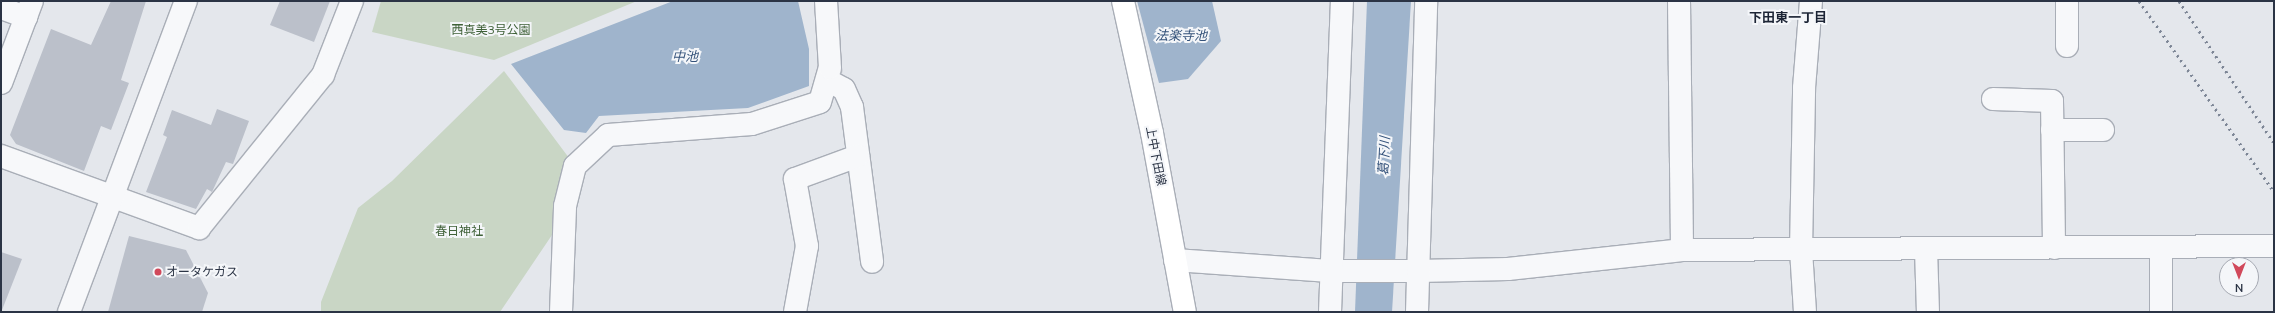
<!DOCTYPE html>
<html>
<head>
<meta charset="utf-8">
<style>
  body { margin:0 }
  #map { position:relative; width:2275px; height:313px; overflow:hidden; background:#e4e7ec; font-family:Mulish,"Noto Sans JP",sans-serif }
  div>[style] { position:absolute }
  .green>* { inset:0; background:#c9d6c5 }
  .water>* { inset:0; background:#9fb4cc }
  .building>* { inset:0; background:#bbc0ca }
  .roads { filter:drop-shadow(1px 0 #a9aeb7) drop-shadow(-1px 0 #a9aeb7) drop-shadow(0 1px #a9aeb7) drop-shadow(0 -1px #a9aeb7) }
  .minor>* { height:22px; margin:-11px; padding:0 11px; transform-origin:11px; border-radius:11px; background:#f7f8fa }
  .major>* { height:22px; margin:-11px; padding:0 11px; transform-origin:11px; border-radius:11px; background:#fff }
  .rail>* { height:3px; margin-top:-1.5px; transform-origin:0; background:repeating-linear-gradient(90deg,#7d8696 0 2px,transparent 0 6px) }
  .dots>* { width:11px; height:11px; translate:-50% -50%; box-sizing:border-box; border:2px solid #f4f6f9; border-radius:50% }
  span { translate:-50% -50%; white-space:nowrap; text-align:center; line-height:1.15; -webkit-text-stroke:4px #f4f6f9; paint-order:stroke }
  .park-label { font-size:12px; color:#3f6138 }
  .street-label { font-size:12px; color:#2b3445 }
  .poi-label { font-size:12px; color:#2b3445 }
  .left { translate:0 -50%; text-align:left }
  .neighbourhood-label { font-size:13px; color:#1d2536; font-weight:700 }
  .water-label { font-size:13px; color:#34527a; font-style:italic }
  .frame { position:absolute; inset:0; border:2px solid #2b3445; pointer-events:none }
  .north { position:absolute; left:2219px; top:257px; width:40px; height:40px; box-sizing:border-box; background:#f4f6f9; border:1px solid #a4a8b1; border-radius:50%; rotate:180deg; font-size:11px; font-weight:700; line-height:16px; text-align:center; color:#2b3445 }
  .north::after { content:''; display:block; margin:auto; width:14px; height:18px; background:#d1495b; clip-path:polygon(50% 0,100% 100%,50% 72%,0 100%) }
</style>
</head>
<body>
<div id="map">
  <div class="green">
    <div style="clip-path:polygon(381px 1px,637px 1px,494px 60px,372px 32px)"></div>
    <div style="clip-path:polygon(504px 71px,575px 166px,552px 235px,500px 312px,321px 312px,321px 302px,358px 208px,392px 181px)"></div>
  </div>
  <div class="water">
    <div style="clip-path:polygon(673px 1px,798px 1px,809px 49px,809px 86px,748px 108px,599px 116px,586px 133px,564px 130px,511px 64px)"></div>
    <div style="clip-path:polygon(1137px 1px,1212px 1px,1221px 41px,1188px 79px,1159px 83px)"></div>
    <div style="clip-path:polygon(1367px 1px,1411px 1px,1392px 312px,1355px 312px)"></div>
  </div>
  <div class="building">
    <div style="clip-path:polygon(111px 1px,146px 1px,121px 80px,129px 83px,111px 130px,101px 126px,84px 171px,16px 144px,10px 135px,51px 29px,91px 45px)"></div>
    <div style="clip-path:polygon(280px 1px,330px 1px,314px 42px,270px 25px)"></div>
    <div style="clip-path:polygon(217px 109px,249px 121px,233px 164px,226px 162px,212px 192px,207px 189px,196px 209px,146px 192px,167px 137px,163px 135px,172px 110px,211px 125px)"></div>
    <div style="clip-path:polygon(129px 236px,186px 250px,208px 293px,202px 312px,108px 312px)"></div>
    <div style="clip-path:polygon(1px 252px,22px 259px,2px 310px,1px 310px)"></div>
  </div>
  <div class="roads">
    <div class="minor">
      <div style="left:1679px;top:1px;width:249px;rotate:89.3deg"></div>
      <div style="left:2067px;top:1px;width:45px;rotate:90deg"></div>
      <div style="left:1px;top:8px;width:27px;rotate:20deg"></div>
      <div style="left:827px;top:80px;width:19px;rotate:28deg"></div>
      <div style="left:844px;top:89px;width:20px;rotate:66deg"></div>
      <div style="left:852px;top:107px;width:156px;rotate:82.6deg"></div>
      <div style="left:1px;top:83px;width:88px;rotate:-69.3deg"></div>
      <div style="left:1993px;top:99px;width:59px;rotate:1.9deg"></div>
      <div style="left:2052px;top:101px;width:147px;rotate:89.2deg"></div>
      <div style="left:2052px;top:130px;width:51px"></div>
      <div style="left:1px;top:156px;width:211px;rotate:20deg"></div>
      <div style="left:199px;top:228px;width:197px;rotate:-51deg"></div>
      <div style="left:323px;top:75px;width:79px;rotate:-68.6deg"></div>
      <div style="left:2161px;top:247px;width:65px;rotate:90deg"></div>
      <div style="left:1926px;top:249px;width:63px;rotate:88.2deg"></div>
      <div style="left:1175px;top:260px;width:155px;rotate:4.1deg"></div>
      <div style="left:1330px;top:271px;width:88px"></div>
      <div style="left:1418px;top:271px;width:90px;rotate:-1.3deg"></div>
      <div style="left:1508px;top:269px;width:175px;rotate:-6.2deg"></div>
      <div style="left:1682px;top:250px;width:592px;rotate:-0.39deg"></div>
      <div style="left:69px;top:312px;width:332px;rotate:-69.4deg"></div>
      <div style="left:561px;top:312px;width:106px;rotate:-87.8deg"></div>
      <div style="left:565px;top:206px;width:41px;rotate:-76deg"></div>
      <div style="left:575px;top:166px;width:45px;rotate:-43.2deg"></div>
      <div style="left:608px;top:135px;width:144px;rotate:-4.4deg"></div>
      <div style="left:752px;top:124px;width:71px;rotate:-17.9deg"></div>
      <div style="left:820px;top:102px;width:35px;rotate:-74deg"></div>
      <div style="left:830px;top:68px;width:67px;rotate:-93.4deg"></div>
      <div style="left:795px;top:312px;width:67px;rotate:-79.7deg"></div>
      <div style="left:807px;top:246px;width:68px;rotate:-100.2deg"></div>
      <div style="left:795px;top:179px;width:67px;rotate:-20.1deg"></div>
      <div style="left:1330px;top:312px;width:311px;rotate:-87.8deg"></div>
      <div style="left:1417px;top:312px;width:311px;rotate:-88.3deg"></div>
      <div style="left:1805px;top:312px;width:62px;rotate:-93.7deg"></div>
      <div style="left:1801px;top:250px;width:162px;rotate:-88.9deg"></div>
      <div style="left:1804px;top:88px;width:87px;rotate:-85.4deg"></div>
    </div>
    <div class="major">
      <div style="left:1123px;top:1px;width:135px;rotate:77.6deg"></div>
      <div style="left:1152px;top:133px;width:182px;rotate:79.6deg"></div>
    </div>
  </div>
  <div class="rail">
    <div style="left:2139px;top:1px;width:234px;rotate:54.7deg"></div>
    <div style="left:2179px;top:1px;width:171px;rotate:56.2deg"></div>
  </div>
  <div class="dots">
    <div style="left:158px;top:272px;background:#d1495b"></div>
  </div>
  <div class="park-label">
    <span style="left:491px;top:30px">西真美3号公園</span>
    <span style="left:459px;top:231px">春日神社</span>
  </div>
  <div class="street-label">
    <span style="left:1156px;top:156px;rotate:79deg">上中下田線</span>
  </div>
  <div class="poi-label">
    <span class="left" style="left:166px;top:272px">オータケガス</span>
  </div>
  <div class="neighbourhood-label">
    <span style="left:1788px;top:17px">下田東一丁目</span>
  </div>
  <div class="water-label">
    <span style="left:1181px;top:35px">法楽寺池</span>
    <span style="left:685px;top:56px">中池</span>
    <span style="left:1384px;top:156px;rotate:-87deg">葛下川</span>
  </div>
  <div class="frame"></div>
  <div class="north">N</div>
</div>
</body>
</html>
